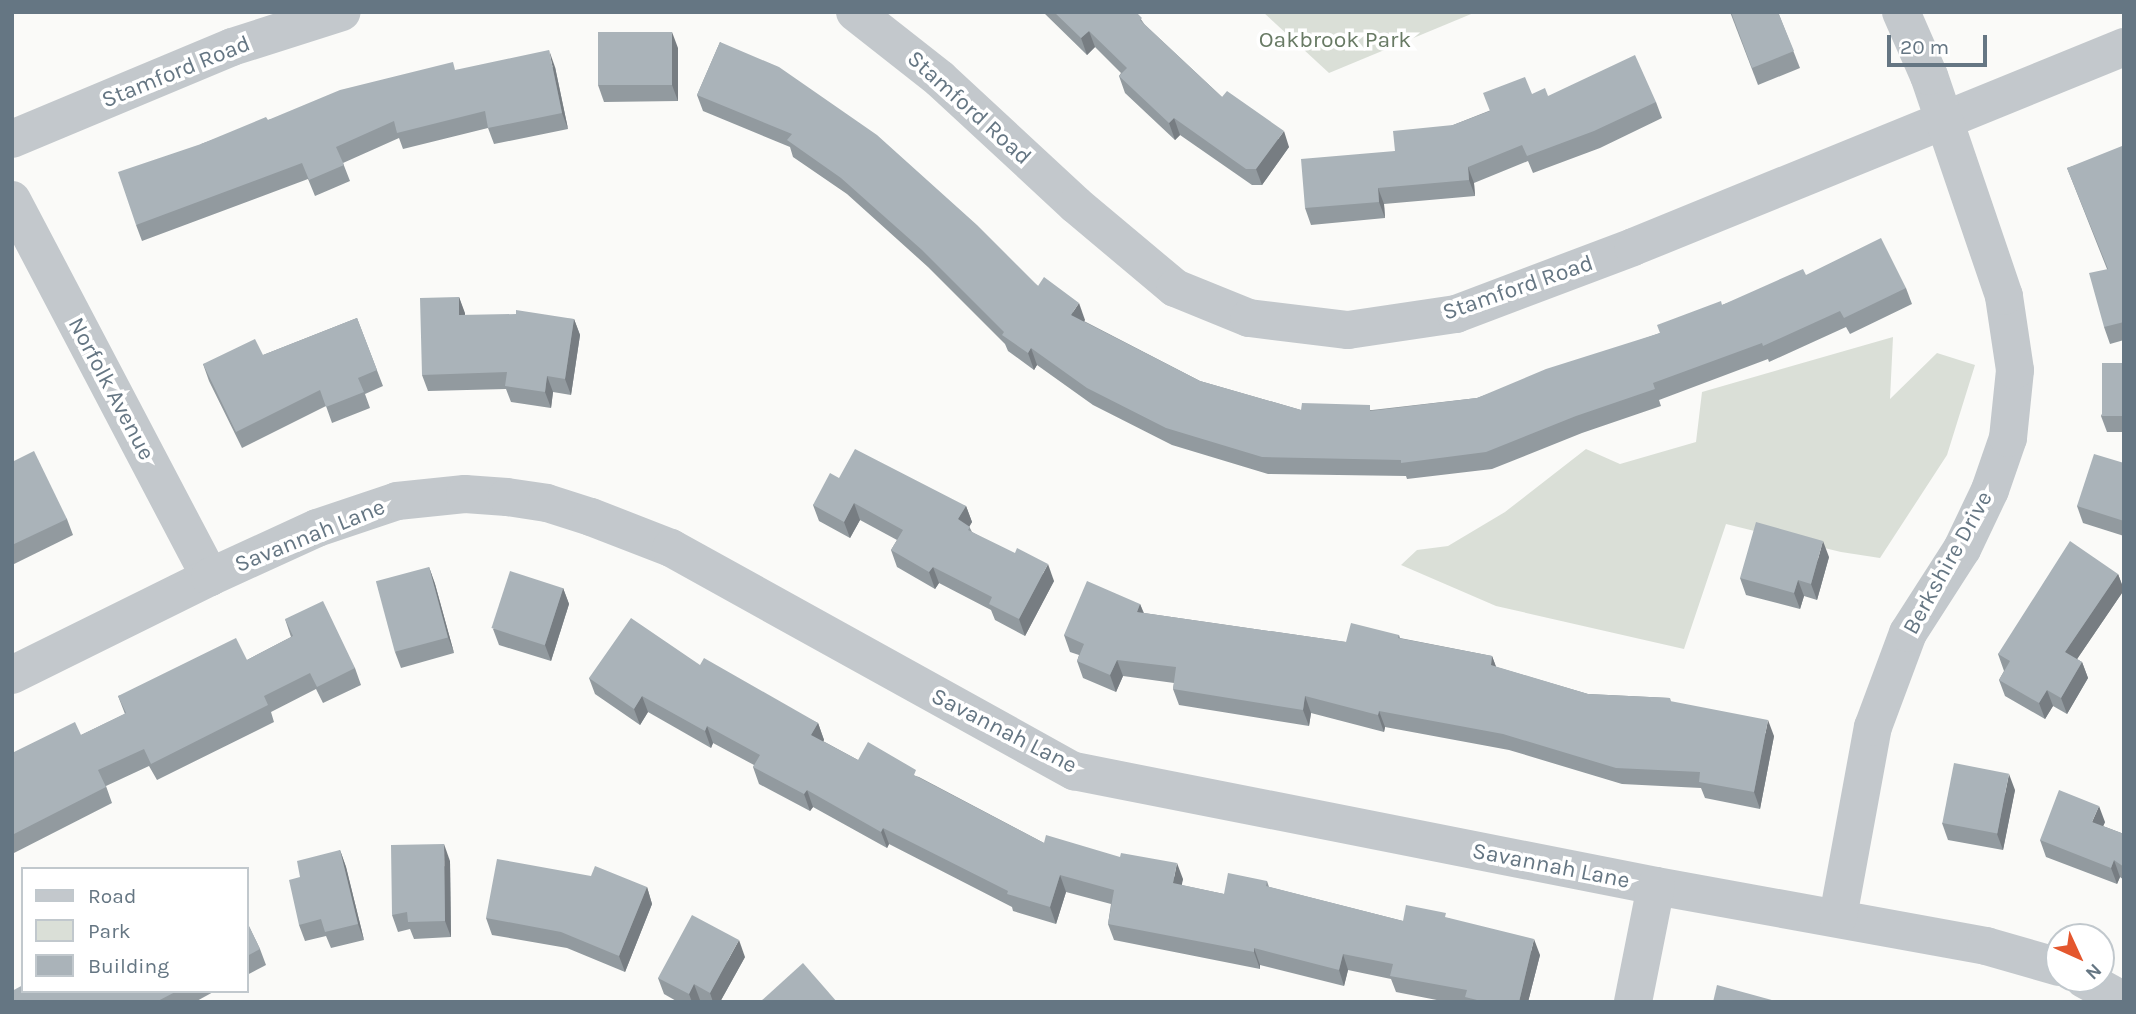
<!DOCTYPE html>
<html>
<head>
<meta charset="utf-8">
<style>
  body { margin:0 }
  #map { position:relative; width:2136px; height:1014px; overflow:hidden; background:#fafaf8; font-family:Karla,sans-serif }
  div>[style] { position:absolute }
  .green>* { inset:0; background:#dadfd7 }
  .minor>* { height:38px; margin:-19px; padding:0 19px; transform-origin:19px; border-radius:19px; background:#c3c8cc }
  .wall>* { inset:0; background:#929a9f }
  .shaded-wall>* { inset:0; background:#777d82 }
  .building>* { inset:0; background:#aab3b9; transform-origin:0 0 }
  span { translate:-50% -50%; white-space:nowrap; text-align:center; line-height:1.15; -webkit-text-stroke:7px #fff; paint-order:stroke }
  .park-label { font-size:23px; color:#687a64 }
  .street-label { font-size:23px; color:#657683 }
  .frame { position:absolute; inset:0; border:14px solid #657683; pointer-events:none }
  .legend { position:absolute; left:21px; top:867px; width:228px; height:126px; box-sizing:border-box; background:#fff; border:2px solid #c1c8cd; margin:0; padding:9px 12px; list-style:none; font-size:21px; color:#657683 }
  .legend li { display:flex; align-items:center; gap:14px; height:35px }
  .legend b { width:35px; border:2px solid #c1c8cd }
  .north { position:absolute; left:2045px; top:923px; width:70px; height:70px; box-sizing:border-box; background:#fff; border:2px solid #c1c8cd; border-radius:50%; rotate:135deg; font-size:19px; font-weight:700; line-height:28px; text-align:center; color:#657683 }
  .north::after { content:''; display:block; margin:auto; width:24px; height:32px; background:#e4572e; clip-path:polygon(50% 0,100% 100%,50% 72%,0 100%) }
  .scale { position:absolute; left:1887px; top:35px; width:100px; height:32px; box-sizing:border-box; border:4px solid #657683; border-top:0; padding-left:9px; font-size:21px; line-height:24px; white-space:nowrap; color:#657683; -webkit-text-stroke:5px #fff; paint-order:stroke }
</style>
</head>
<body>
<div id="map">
  <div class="green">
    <div style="clip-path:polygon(1263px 12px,1476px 12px,1329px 73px)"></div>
    <div style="clip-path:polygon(1893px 337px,1890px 399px,1937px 353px,1975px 365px,1947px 455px,1880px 558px,1841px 552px,1726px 524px,1684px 649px,1496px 606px,1401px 565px,1417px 550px,1448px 546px,1505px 512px,1586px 449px,1620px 464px,1696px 442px,1702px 392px)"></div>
  </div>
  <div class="minor">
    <div style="left:855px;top:12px;width:108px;rotate:38.2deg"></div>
    <div style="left:940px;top:79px;width:185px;rotate:42.8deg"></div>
    <div style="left:1076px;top:205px;width:129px;rotate:40deg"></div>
    <div style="left:1175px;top:288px;width:80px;rotate:22.1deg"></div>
    <div style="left:1249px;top:318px;width:100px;rotate:6.9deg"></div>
    <div style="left:1348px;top:330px;width:109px;rotate:-8.4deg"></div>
    <div style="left:1456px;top:314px;width:189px;rotate:-20.7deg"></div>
    <div style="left:1633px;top:247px;width:530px;rotate:-22.16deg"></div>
    <div style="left:12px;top:139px;width:238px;rotate:-22.7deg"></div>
    <div style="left:232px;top:47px;width:115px;rotate:-17.7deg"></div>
    <div style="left:12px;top:200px;width:426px;rotate:62.3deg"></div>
    <div style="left:12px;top:675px;width:221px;rotate:-26.3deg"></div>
    <div style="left:210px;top:577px;width:118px;rotate:-24.6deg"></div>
    <div style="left:317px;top:528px;width:84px;rotate:-18.6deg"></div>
    <div style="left:397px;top:501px;width:68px;rotate:-5.9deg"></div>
    <div style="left:465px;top:494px;width:42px;rotate:4.1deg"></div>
    <div style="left:507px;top:497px;width:40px;rotate:8.5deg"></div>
    <div style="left:547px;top:503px;width:46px;rotate:17.7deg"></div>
    <div style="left:591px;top:517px;width:86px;rotate:21.2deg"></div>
    <div style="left:671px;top:548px;width:461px;rotate:29deg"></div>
    <div style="left:1074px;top:771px;width:593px;rotate:11.18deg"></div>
    <div style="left:1656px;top:886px;width:335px;rotate:10.3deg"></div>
    <div style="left:1986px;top:946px;width:76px;rotate:16deg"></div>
    <div style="left:1838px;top:917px;width:193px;rotate:-79.6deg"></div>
    <div style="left:1873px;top:727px;width:100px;rotate:-69.6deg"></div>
    <div style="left:1908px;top:633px;width:100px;rotate:-57.3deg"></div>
    <div style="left:1962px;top:549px;width:65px;rotate:-64.6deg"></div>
    <div style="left:1990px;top:490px;width:55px;rotate:-70.9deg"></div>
    <div style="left:2008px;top:438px;width:68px;rotate:-84.1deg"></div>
    <div style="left:2015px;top:370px;width:75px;rotate:-98.5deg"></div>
    <div style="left:2004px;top:296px;width:232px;rotate:-108.8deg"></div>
    <div style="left:1929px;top:76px;width:70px;rotate:-113.6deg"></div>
    <div style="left:2084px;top:979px;width:46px;rotate:28.8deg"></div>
    <div style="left:1633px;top:1002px;width:118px;rotate:-78.8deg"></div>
  </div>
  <div class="wall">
    <div style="clip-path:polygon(1043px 12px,1136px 12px,1145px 25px,1222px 97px,1289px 147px,1262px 185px,1252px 185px,1180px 135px,1175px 140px,1125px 93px,1119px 76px,1121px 73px,1095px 47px,1087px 55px)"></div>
    <div style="clip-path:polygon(1730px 12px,1778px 12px,1800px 68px,1758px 85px)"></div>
    <div style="clip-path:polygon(720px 42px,1038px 286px,1085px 320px,1084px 321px,1200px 381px,1301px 410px,1372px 410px,1477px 398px,1660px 333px,1722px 305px,1806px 275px,1906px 288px,1912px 304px,1850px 334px,1846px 327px,1769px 362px,1768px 359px,1659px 400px,1661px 406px,1582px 433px,1492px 469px,1407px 479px,1406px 476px,1268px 474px,1172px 445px,1093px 405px,1037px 365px,1034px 370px,1008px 351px,1005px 344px,928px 267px,847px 194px,793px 157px,790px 147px,703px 111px,697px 95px)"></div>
    <div style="clip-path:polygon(678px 48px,678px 101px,604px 102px,598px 85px)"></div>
    <div style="clip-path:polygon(555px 67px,568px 129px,494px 144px,488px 128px,403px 149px,399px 138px,343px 163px,350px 181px,315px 196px,308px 179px,142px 241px,136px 225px,201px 144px,268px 120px,455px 70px)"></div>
    <div style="clip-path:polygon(1532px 94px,1548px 96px,1656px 102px,1662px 118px,1600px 148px,1533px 173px,1528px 161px,1474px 183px,1475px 196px,1384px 204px,1385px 218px,1311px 225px,1305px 208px,1395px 151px,1453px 125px)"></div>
    <div style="clip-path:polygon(2124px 150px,2124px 340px,2110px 344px,2104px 327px,2107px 269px,2067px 168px)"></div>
    <div style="clip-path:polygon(459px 297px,465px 315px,574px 319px,580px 335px,571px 395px,553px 392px,551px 408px,511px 402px,506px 389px,428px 391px,422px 375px)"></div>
    <div style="clip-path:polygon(357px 318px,383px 386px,365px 394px,370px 408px,332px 423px,326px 406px,242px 448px,209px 381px,203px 364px,263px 355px)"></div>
    <div style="clip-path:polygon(2124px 363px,2124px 432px,2107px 432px,2101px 416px)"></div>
    <div style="clip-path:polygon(12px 462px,67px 519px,73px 535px,12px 565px)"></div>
    <div style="clip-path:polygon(2124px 463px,2124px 536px,2083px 523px,2077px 506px)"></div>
    <div style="clip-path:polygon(839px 478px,966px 506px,972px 522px,969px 526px,972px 532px,1054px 581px,1025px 636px,995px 620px,991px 610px,939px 583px,935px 589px,897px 567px,891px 550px,897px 540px,860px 520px,850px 538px,819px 521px,813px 505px)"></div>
    <div style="clip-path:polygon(1829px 557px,1817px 600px,1804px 596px,1800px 609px,1746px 595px,1740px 578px)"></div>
    <div style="clip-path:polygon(429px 567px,435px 584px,454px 653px,401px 668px,395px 652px)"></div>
    <div style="clip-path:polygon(2118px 574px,2124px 590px,2077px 659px,2082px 662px,2088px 678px,2067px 714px,2053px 706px,2045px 719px,2005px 696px,1999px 680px,2004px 671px,1998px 654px)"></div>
    <div style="clip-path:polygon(563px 588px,569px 604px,551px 661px,499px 645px,493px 629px)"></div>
    <div style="clip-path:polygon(1140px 604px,1144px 613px,1346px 642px,1399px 635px,1400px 638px,1492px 656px,1496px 667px,1588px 694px,1670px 698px,1671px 702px,1774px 736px,1760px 809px,1705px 798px,1701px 788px,1622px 784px,1509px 750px,1385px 727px,1384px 732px,1311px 713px,1309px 726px,1179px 705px,1173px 689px,1174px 683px,1123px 676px,1116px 692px,1083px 678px,1077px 661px,1079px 655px,1070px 652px,1064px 635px)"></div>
    <div style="clip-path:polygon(285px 619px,355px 668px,361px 685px,323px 703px,316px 689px,271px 712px,274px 722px,157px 780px,149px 766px,106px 786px,112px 803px,12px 854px,12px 753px,81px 735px,125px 714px,118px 696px,247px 660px,291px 637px)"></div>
    <div style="clip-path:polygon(700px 665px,818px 723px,824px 740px,823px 741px,858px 760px,919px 777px,1044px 843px,1183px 879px,1181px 885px,1224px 894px,1267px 881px,1269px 887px,1403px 921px,1448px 918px,1540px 955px,1528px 1002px,1447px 1002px,1396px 992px,1391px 979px,1348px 970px,1344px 986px,1260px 965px,1260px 969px,1114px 940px,1108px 924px,1111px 904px,1066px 892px,1056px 924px,1013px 911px,1012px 907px,889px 844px,887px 848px,813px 807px,810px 811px,759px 784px,753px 767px,754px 765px,713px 743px,711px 748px,648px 712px,640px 725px,595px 694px,589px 678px)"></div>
    <div style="clip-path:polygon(2015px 790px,2003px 850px,1948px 840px,1942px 823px)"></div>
    <div style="clip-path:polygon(2105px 822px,2103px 826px,2124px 834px,2124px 880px,2120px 877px,2117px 884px,2046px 857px,2040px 840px)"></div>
    <div style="clip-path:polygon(340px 850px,346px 867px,364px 940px,331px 948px,326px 936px,305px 941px,299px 925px,300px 877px)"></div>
    <div style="clip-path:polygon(450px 861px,451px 937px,414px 939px,410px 929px,398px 932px,392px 915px)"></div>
    <div style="clip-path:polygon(647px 887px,652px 904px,625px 972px,567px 948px,492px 935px,486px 918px)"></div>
    <div style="clip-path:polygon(247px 922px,260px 949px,266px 965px,247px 975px)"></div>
    <div style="clip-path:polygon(745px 957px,720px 1002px,703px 1002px,700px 1000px,700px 1002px,678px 1002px,664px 994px,658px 978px)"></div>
    <div style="clip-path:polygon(23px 991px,215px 991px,195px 1002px,12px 1002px)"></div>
  </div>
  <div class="shaded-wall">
    <div style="clip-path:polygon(1089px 31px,1095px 47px,1087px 55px,1081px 38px)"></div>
    <div style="clip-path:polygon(672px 32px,678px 48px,678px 101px,672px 85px)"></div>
    <div style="clip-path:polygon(549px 50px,555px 67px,568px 129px,562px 113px)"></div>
    <div style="clip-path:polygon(1174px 118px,1180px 135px,1175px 140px,1169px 123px)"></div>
    <div style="clip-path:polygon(1284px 131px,1289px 147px,1262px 185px,1256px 169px)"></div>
    <div style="clip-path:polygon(1468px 167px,1474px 183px,1475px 196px,1469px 180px)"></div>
    <div style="clip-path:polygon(1378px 188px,1384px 204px,1385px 218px,1379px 202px)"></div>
    <div style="clip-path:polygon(459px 297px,465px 313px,465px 332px,459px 315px)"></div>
    <div style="clip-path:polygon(1079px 303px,1085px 320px,1077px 331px,1071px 315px)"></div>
    <div style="clip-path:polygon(574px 319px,580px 335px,571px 395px,565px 379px)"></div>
    <div style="clip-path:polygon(1031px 348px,1037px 365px,1034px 370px,1028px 353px)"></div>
    <div style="clip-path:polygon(547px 376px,553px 392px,551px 408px,545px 392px)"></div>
    <div style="clip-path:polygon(854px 503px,860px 520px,850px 538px,844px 522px)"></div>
    <div style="clip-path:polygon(966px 506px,972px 522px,964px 536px,958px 519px)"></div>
    <div style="clip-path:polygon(1823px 541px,1829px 557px,1817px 600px,1811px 584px)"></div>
    <div style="clip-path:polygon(1048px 564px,1054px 581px,1025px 636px,1019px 619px)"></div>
    <div style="clip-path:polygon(429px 567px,435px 584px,454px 653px,448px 637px)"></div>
    <div style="clip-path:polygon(933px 567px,939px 583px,935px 589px,929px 572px)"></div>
    <div style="clip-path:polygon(2118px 574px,2124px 590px,2071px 668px,2065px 652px)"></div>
    <div style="clip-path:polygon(1798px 580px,1804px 596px,1800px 609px,1794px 593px)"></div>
    <div style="clip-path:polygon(563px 588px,569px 604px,551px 661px,545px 645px)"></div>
    <div style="clip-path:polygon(1140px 604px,1146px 620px,1137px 612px)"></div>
    <div style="clip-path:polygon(1492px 656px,1498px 672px,1491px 665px)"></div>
    <div style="clip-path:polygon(1117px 660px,1123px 676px,1116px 692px,1110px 675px)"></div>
    <div style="clip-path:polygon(2082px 662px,2088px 678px,2067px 714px,2061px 698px)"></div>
    <div style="clip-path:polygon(2047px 690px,2053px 706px,2045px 719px,2039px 703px)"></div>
    <div style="clip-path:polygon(642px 696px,648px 712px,640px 725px,634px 709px)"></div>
    <div style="clip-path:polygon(1305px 696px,1311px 713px,1309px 726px,1303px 710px)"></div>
    <div style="clip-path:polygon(1379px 711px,1385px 727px,1384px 732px,1378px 715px)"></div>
    <div style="clip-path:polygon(1768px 720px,1774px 736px,1760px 809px,1754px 792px)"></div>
    <div style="clip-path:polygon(818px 723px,824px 740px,817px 752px,811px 735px)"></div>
    <div style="clip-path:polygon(707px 726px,713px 743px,711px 748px,705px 731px)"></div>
    <div style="clip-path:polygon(2009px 774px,2015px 790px,2003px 850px,1997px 834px)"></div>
    <div style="clip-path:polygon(807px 790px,813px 807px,810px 811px,804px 794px)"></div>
    <div style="clip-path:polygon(2099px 806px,2105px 822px,2098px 838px,2092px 822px)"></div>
    <div style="clip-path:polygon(883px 828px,889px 844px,887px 848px,881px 832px)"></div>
    <div style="clip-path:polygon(444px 844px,450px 861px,451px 937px,445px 921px)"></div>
    <div style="clip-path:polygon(340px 850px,346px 867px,364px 940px,358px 924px)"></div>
    <div style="clip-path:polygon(2114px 860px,2120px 877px,2117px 884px,2111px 868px)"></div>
    <div style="clip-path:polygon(1177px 863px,1183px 879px,1179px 899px,1173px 883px)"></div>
    <div style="clip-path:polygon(1060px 875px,1066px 892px,1056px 924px,1050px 907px)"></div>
    <div style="clip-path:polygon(647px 887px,652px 904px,625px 972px,619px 956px)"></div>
    <div style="clip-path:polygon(1534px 939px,1540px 955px,1528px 1002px,1519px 1002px)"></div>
    <div style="clip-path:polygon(739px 940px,745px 957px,720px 1002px,713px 1002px,710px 993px)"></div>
    <div style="clip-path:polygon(1254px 948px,1260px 965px,1260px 969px,1254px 952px)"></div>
    <div style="clip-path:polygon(1343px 954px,1348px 970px,1344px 986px,1339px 970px)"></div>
    <div style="clip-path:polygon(694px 984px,700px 1000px,700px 1002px,692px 1002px,689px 994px)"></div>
  </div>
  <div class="building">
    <div style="clip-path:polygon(1054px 12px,1136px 12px,1142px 18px,1140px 20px,1222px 97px,1227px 91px,1284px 131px,1256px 169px,1246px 169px,1174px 118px,1169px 123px,1119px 76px,1127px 68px,1089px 31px,1081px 38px)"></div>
    <div style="clip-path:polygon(1731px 12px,1778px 12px,1794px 51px,1752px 68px)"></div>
    <div style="left:672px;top:32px;width:53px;height:74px;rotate:90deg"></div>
    <div style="clip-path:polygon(720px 42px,779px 67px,877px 135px,977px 225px,1038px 286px,1044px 277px,1079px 303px,1071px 315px,1200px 381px,1301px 410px,1302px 403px,1370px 405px,1370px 411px,1477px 398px,1546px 369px,1660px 333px,1657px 325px,1721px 301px,1722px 305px,1803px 269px,1806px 275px,1881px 238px,1906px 288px,1844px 318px,1840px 311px,1763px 346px,1762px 343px,1653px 383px,1655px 389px,1576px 416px,1486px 452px,1401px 463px,1401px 460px,1262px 457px,1166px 428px,1087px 388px,1031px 348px,1028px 353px,1002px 335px,1004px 332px,922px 250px,841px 178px,787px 140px,792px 134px,697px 95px)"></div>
    <div style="clip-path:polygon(549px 50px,562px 113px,488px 128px,485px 111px,397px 133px,394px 121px,336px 147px,344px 165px,309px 180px,302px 163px,136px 225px,118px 172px,201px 144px,266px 117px,268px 120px,340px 90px,453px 62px,455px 70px)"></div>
    <div style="clip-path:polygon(1635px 55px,1656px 102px,1594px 131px,1527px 156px,1522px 145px,1468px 167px,1469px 180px,1378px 188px,1379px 202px,1305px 208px,1301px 159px,1395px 151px,1393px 131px,1453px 125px,1490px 111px,1483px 93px,1525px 77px,1532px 94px,1545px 88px,1548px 96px)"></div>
    <div style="clip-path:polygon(2122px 146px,2124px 150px,2124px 322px,2104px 327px,2089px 273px,2108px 269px,2067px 168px)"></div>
    <div style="clip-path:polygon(459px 297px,459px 315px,516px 314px,516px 310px,574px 319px,565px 379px,547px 376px,545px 392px,505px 386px,507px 372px,422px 375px,420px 298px)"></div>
    <div style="clip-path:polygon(357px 318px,377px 370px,358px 378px,364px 392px,326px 407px,320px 390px,236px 432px,203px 364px,255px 339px,263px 355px)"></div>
    <div style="left:2102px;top:363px;width:22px;height:53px"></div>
    <div style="clip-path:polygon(855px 449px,966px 506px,958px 519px,970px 527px,968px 530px,1015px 553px,1017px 548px,1048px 564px,1019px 619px,989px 604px,992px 597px,933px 567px,929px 572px,891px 550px,903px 530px,854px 503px,844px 522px,813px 505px,830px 473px,839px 478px)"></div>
    <div style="clip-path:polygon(34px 451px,67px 519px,12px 545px,12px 462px)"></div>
    <div style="clip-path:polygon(2094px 454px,2124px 463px,2124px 521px,2077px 506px)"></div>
    <div style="clip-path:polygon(1756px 522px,1823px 541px,1811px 584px,1798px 580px,1794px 593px,1740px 578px)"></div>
    <div style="clip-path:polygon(2070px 541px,2118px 574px,2065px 652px,2082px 662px,2061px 698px,2047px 690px,2039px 703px,1999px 680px,2010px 661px,1998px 654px)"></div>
    <div style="left:429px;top:567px;width:73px;height:55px;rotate:75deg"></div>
    <div style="left:510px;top:571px;width:56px;height:60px;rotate:18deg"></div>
    <div style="clip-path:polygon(1087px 581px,1140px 604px,1137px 612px,1346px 642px,1351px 623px,1399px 635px,1398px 638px,1492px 656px,1491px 665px,1588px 694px,1670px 698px,1670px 701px,1768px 720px,1754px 792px,1699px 782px,1700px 772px,1616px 768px,1503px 734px,1379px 711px,1378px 715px,1305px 696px,1303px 710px,1173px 689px,1176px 667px,1117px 660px,1110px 675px,1077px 661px,1084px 644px,1064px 635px)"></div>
    <div style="clip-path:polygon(323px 601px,355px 668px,317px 687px,310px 673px,264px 696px,268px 705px,151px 764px,144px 749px,98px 770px,106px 787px,12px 835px,12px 753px,75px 722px,81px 735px,126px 713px,118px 696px,236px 638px,247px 660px,293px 636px,285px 619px)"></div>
    <div style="clip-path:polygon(631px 618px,700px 665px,704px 658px,818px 723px,811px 735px,858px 760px,868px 742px,916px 770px,914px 775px,1044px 843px,1046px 835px,1120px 857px,1121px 853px,1177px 863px,1173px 883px,1224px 894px,1228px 873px,1267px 881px,1266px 886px,1403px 921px,1406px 905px,1446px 913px,1445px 917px,1534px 939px,1519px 1002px,1485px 1002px,1465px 997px,1467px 990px,1390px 976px,1393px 964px,1343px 954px,1339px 970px,1254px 948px,1254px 952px,1108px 924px,1114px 890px,1060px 875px,1050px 907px,1007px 894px,1008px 891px,883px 828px,881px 832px,807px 790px,804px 794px,753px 767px,760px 755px,707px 726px,705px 731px,642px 696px,634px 709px,589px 678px)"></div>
    <div style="left:1954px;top:763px;width:56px;height:61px;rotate:11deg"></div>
    <div style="clip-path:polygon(2059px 790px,2099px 806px,2092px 822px,2124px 834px,2124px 867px,2114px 860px,2111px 868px,2040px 840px)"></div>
    <div style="clip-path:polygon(444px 844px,445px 921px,408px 922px,407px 912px,392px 915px,391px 845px)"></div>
    <div style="clip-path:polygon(340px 850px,358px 924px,325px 932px,321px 919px,299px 925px,289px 880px,300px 877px,297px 861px)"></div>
    <div style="clip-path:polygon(497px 859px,591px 876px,595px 866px,647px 887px,619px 956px,561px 932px,486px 918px)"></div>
    <div style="clip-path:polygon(692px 915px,739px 940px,710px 993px,694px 984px,689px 994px,658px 978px)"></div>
    <div style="clip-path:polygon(247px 922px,260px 949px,247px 956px)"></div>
    <div style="clip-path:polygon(803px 963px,837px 1002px,760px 1002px)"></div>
    <div style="clip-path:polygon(23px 985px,23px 991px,177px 991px,156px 1002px,12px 1002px,12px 991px)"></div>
    <div style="clip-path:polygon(1717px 985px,1779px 1002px,1713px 1002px)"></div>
  </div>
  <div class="park-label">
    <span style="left:1335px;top:40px">Oakbrook Park</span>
  </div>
  <div class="street-label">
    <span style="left:176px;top:72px;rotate:-22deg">Stamford Road</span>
    <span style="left:969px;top:108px;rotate:42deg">Stamford Road</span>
    <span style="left:1518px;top:288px;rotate:-19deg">Stamford Road</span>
    <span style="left:111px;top:389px;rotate:62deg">Norfolk Avenue</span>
    <span style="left:310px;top:536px;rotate:-22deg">Savannah Lane</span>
    <span style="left:1948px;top:563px;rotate:-61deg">Berkshire Drive</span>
    <span style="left:1004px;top:731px;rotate:27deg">Savannah Lane</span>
    <span style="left:1551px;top:866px;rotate:11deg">Savannah Lane</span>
  </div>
  <div class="frame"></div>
  <ul class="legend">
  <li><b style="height:9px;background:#c3c8cc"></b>Road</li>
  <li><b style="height:19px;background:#dadfd7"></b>Park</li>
  <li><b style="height:19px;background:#aab3b9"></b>Building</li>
  </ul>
  <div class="north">N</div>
  <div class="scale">20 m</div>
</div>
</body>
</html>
